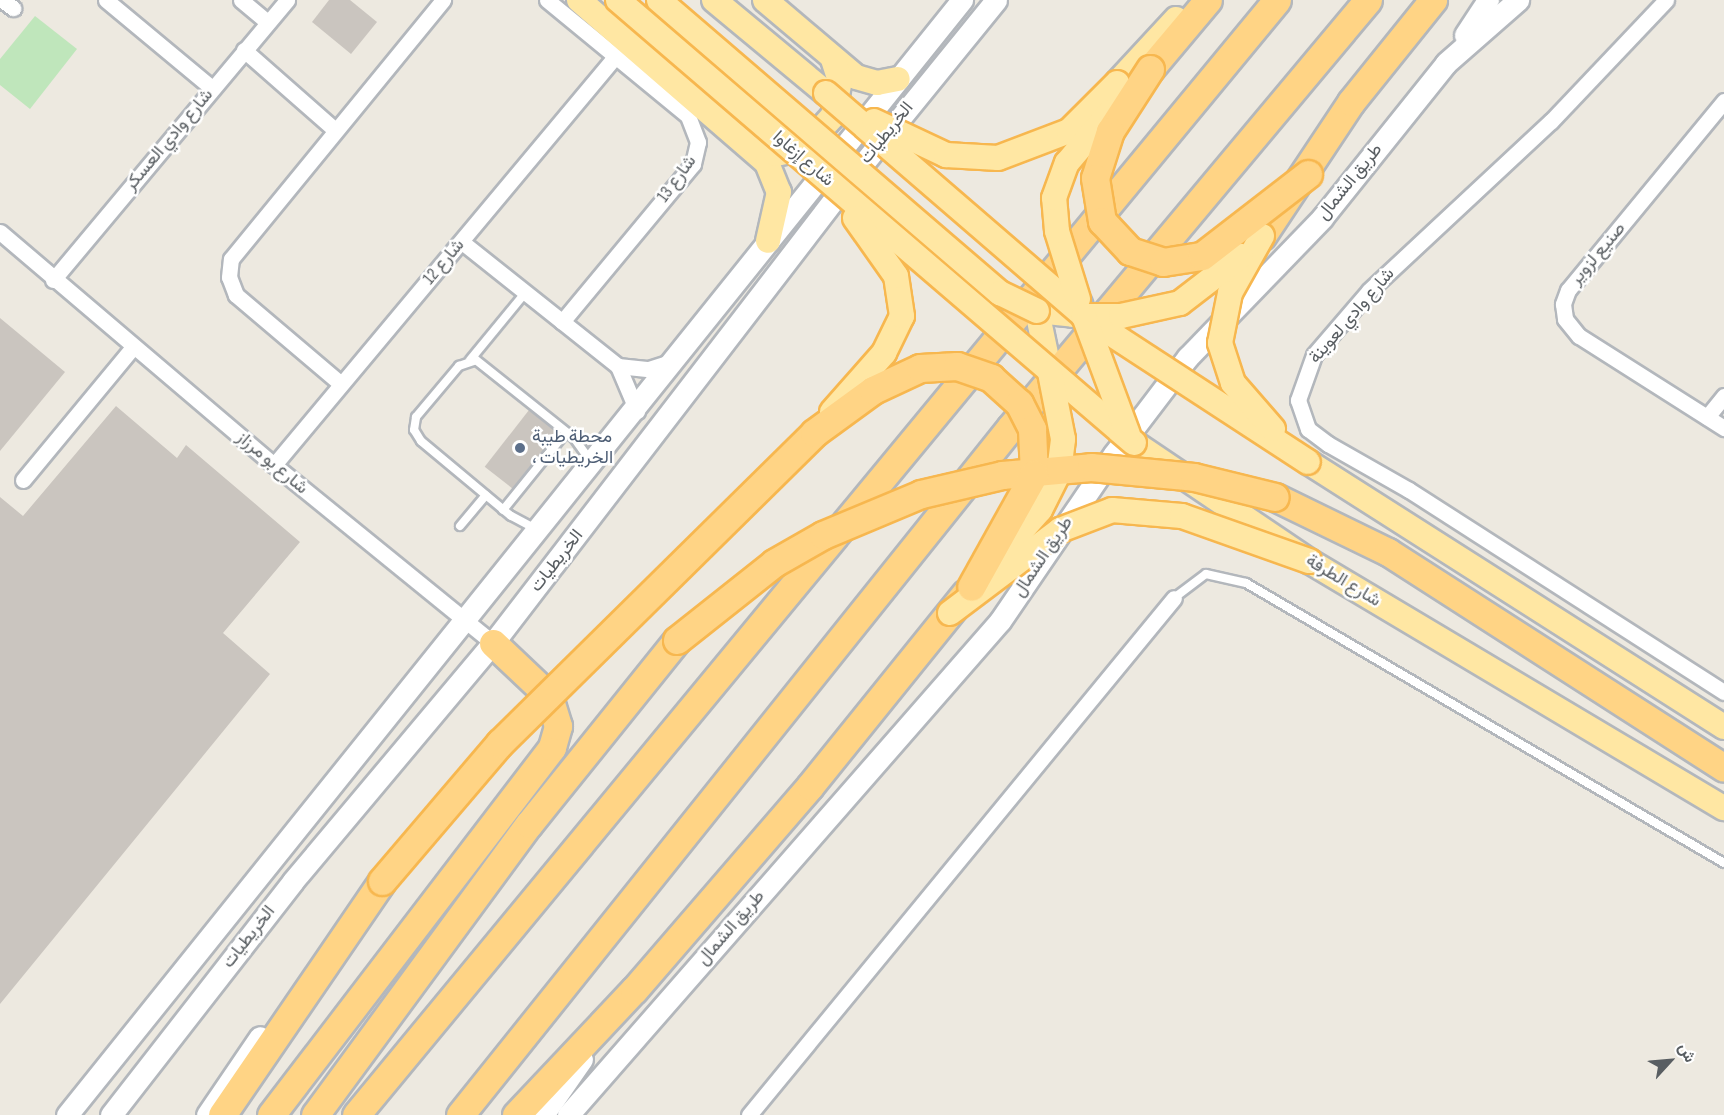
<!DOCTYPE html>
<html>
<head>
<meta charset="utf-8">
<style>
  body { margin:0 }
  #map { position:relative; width:1724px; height:1115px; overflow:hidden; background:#ede9e0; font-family:"Sofia Sans Condensed",Vazirmatn,sans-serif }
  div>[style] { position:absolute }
  .green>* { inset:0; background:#bfe6bb }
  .building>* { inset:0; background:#cac5bf; transform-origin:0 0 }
  .roads { filter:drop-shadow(2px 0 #b3b7bc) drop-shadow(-2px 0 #b3b7bc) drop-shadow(0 2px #b3b7bc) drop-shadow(0 -2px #b3b7bc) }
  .service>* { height:8px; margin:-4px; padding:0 4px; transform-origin:4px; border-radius:4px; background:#fff }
  .minor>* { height:15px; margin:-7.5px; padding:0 7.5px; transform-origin:7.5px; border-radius:7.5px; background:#fff }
  .secondary>* { height:21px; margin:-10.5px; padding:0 10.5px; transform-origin:10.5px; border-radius:10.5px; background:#fff }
  .primary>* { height:24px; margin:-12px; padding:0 12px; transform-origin:12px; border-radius:12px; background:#ffe7a3 }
  .motorway>* { height:27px; margin:-13.5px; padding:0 13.5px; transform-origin:13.5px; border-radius:13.5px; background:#ffd485 }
  .bridges { filter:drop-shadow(2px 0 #f7b74f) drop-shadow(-2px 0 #f7b74f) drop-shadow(0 2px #f7b74f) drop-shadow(0 -2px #f7b74f) }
  .primary-bridge>* { height:24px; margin:-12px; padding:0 12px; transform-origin:12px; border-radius:12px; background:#ffe7a3 }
  .motorway-bridge>* { height:27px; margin:-13.5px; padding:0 13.5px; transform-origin:13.5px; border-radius:13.5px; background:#ffd485 }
  .dots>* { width:16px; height:16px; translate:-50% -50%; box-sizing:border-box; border:3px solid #fff; border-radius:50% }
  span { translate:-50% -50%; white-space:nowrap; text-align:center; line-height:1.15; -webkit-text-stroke:5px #fff; paint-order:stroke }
  .street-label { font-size:18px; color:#595e62 }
  .service-label { font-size:18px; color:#4e5e75 }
  .left { translate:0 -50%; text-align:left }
  .north { position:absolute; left:1640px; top:1031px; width:60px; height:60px; -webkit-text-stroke:4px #fff; paint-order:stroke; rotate:64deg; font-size:16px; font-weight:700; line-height:24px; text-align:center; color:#595e62 }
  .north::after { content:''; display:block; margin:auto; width:21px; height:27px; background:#595e62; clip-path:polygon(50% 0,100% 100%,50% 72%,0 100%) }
</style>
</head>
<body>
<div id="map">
  <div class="green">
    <div style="clip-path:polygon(35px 16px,77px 49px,30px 109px,0 85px,0 59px)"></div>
  </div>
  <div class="building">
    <div style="clip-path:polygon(329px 0,350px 0,377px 22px,351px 54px,312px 22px)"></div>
    <div style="clip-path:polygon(0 318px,65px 372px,0 451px)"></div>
    <div style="clip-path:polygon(116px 406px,177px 458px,186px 445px,300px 542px,223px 633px,270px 674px,0 1004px,0 497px,23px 516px)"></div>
    <div style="left:529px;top:410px;width:36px;height:72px;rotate:38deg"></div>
  </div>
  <div class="roads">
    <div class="service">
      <div style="left:470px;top:360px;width:87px;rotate:-50.6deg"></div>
      <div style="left:503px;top:510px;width:100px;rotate:-51.1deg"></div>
      <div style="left:460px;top:526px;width:40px;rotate:-50deg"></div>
      <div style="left:534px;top:528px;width:26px;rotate:-152deg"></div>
      <div style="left:511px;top:516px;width:117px;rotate:-140.2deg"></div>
      <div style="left:421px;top:441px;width:13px;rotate:-122deg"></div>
      <div style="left:414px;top:430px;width:13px;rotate:-81deg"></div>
      <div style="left:416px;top:417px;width:67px;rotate:-49.9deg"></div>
      <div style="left:459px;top:366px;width:18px;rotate:-19deg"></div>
      <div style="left:476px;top:360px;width:125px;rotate:38.5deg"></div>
      <div style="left:574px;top:438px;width:26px;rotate:54deg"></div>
      <div style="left:1174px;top:598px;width:40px;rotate:-37deg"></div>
      <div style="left:1206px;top:574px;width:41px;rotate:12.7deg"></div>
      <div style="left:1246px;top:583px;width:554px;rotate:30.36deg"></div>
    </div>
    <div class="minor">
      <div style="left:2px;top:0;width:14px;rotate:36deg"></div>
      <div style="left:106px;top:0;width:138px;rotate:39.7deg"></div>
      <div style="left:241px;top:0;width:34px;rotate:40deg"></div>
      <div style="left:547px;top:0;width:183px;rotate:39.4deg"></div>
      <div style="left:688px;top:116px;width:28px;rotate:69deg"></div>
      <div style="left:698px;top:142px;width:23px;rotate:103deg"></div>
      <div style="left:693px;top:164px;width:205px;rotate:129.7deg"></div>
      <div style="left:1666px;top:0;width:167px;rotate:133.5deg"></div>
      <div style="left:1551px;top:121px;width:249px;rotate:137deg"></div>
      <div style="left:1369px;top:291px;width:84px;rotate:130.7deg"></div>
      <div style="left:1314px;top:355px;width:48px;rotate:109.6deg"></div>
      <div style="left:1298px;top:400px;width:31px;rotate:71deg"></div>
      <div style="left:1308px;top:429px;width:25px;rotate:37deg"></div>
      <div style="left:1328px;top:444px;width:93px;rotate:29.6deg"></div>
      <div style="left:1409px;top:490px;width:374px;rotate:32.7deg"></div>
      <div style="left:244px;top:50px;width:121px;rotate:41.3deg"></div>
      <div style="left:1724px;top:101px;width:245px;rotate:129.5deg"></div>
      <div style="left:1568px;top:290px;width:15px;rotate:110deg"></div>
      <div style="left:1563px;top:304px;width:15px;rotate:82deg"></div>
      <div style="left:1565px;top:319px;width:22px;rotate:51deg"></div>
      <div style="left:1579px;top:336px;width:172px;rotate:32.4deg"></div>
      <div style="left:0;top:232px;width:360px;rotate:40.4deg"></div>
      <div style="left:274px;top:465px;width:282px;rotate:39.1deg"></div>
      <div style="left:462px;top:242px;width:199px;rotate:38.5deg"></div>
      <div style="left:618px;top:366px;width:49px;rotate:67.1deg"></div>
      <div style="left:53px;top:280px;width:365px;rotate:-50.1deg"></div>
      <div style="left:618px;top:366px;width:31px;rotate:6deg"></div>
      <div style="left:649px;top:369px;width:23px;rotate:-18deg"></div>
      <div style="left:341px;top:384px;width:138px;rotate:-139.7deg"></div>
      <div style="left:236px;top:295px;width:19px;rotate:-111deg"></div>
      <div style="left:229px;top:277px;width:18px;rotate:-84deg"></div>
      <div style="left:231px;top:259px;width:335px;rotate:-50.7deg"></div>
      <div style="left:1707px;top:417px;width:27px;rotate:-51deg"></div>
      <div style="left:274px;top:465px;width:530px;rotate:-50.13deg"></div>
      <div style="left:23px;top:480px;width:173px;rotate:-50.4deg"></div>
      <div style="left:749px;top:1115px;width:669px;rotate:-50.58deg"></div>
    </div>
    <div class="secondary">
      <div style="left:1465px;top:35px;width:42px;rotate:-56.7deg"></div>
      <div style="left:67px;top:1115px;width:1430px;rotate:-51.25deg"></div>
      <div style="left:111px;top:1115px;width:296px;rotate:-52.1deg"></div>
      <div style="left:293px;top:881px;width:311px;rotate:-50deg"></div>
      <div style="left:493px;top:643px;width:556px;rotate:-52.45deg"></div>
      <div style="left:832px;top:202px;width:260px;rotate:-50.9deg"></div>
      <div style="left:207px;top:1115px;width:94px;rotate:-55.8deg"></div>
      <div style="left:543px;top:1115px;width:68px;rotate:-55.1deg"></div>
      <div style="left:568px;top:1115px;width:656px;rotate:-48.83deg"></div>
      <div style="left:1000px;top:621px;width:202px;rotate:-55.7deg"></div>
      <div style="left:1114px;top:454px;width:122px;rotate:-52.7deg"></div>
      <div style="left:1188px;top:357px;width:193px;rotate:-46deg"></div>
      <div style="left:1322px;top:218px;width:198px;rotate:-51.3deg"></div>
      <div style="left:1446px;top:63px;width:96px;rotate:-41.2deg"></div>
    </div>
    <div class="primary">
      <div style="left:579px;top:0;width:249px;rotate:40.9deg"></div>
      <div style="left:767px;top:163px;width:31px;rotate:68deg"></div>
      <div style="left:779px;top:192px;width:50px;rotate:102.7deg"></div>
      <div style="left:714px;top:0;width:146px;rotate:39.7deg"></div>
      <div style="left:765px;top:0;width:119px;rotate:40.2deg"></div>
      <div style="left:856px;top:77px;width:22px;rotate:16deg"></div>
      <div style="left:877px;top:83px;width:21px;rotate:-11deg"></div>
      <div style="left:1117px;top:83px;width:87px;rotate:-47.3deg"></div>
      <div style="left:776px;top:154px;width:29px;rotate:-12deg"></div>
      <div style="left:804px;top:148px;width:43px;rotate:-47.8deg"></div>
      <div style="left:833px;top:116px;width:36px;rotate:-79deg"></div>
      <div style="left:840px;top:81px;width:23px;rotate:-108deg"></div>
      <div style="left:1050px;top:373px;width:63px;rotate:-101.8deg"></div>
      <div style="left:1037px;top:311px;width:47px;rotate:6.1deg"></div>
      <div style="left:1084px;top:316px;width:13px;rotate:-108deg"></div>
      <div style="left:1134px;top:443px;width:211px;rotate:34deg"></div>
      <div style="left:1309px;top:561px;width:483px;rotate:30.8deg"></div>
      <div style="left:1308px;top:462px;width:493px;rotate:32.5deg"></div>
    </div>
    <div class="motorway">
      <div style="left:1150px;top:69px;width:90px;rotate:-50deg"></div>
      <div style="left:1262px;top:236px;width:161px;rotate:-56.4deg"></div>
      <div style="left:1351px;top:102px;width:131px;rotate:-51.2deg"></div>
      <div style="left:1275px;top:497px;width:126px;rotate:26deg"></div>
      <div style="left:1388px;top:552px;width:399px;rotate:32.7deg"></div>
      <div style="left:222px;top:1115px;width:283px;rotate:-55.6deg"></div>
      <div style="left:271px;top:1115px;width:463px;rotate:-52.6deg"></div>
      <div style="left:552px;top:747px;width:22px;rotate:-74deg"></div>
      <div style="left:558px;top:726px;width:31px;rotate:-107deg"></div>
      <div style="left:549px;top:696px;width:77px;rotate:-136.6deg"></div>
      <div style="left:315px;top:1115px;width:361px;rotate:-53.7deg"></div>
      <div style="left:529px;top:824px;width:236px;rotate:-51.2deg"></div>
      <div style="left:356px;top:1115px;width:1446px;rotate:-50.44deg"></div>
      <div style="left:460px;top:1115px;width:880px;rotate:-51.32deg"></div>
      <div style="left:1010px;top:428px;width:558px;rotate:-50.09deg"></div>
      <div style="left:516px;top:1115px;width:172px;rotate:-46.7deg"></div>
      <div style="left:634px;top:990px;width:269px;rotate:-49.2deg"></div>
      <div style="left:810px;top:786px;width:247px;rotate:-51.1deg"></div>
    </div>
  </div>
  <div class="bridges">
    <div class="primary-bridge">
      <div style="left:618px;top:0;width:680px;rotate:40.65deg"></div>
      <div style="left:659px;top:0;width:450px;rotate:40.7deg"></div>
      <div style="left:1000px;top:293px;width:41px;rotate:25.9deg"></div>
      <div style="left:826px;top:93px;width:341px;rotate:40.8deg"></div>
      <div style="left:1084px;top:316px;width:267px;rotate:33.1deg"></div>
      <div style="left:874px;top:121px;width:80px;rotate:25.3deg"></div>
      <div style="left:946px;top:155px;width:52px;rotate:3.3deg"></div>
      <div style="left:998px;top:158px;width:76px;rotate:-20.8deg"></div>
      <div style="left:1069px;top:131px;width:68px;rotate:-45deg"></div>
      <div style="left:1262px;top:236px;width:65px;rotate:119.3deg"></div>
      <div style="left:1230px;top:293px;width:51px;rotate:101.3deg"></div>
      <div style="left:1220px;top:343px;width:42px;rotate:72deg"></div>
      <div style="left:1233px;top:383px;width:61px;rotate:49deg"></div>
      <div style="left:1078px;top:299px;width:71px;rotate:-107.2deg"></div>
      <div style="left:1057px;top:231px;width:33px;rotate:-95deg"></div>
      <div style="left:1054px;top:198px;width:37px;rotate:-70deg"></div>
      <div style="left:1067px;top:163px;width:67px;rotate:-49.9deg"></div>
      <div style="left:1084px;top:316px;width:37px"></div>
      <div style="left:1121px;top:316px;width:60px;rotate:-12.4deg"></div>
      <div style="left:1180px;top:303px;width:77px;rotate:-37.6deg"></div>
      <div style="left:1084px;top:316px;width:126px;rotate:69.6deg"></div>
      <div style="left:832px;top:412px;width:79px;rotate:-48.6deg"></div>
      <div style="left:884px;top:353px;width:41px;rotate:-64.1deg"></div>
      <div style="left:902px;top:316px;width:40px;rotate:-98.5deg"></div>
      <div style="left:896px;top:276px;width:71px;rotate:-125.3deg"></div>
      <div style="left:989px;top:567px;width:76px;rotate:-48.2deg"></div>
      <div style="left:1040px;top:510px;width:42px;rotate:-63.4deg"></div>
      <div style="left:1059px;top:472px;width:33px;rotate:-83deg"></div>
      <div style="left:1063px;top:439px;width:67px;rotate:-101.1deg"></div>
      <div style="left:950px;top:613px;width:138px;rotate:-37deg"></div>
      <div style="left:1060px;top:530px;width:56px;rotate:-21deg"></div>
      <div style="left:1112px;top:510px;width:70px;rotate:4.9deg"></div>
      <div style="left:1182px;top:516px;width:135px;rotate:19.5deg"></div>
    </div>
    <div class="motorway-bridge">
      <div style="left:1150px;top:69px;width:74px;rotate:122.8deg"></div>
      <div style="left:1110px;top:131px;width:49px;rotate:107.7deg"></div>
      <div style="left:1095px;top:178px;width:44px;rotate:80.8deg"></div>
      <div style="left:1102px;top:221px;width:41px;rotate:47deg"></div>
      <div style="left:1130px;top:251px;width:35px;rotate:18deg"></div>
      <div style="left:1163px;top:262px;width:39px;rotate:-9deg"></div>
      <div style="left:1202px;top:256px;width:134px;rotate:-37.7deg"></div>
      <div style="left:677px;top:640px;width:124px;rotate:-38.4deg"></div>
      <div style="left:774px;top:563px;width:56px;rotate:-29.7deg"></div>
      <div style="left:823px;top:535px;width:106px;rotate:-22.7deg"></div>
      <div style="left:921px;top:494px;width:83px;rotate:-13.2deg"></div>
      <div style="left:1002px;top:475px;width:89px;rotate:-5.1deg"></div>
      <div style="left:1091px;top:467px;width:103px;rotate:5.5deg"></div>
      <div style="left:1194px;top:477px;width:83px;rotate:13.9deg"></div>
      <div style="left:382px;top:881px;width:182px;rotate:-49.5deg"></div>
      <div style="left:500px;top:743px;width:441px;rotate:-44.6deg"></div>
      <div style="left:814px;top:433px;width:73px;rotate:-36.1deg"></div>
      <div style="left:873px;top:390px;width:52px;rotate:-25.1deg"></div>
      <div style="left:920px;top:368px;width:37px;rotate:-3deg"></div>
      <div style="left:957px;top:366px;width:36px;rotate:19deg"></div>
      <div style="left:991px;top:378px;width:38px;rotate:42deg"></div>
      <div style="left:1019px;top:403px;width:29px;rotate:63deg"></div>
      <div style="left:1032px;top:429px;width:45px;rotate:87.5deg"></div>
      <div style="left:1034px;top:474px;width:129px;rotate:119.1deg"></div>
    </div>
  </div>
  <div class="dots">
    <div style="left:520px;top:448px;background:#5c6f8a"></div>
  </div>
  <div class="street-label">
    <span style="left:887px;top:133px;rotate:-51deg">الخريطيات</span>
    <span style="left:169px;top:140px;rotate:-50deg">شارع وادي العسكر</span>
    <span style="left:803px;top:159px;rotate:41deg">شارع إزغاوا</span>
    <span style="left:677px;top:179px;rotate:-54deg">شارع 13</span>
    <span style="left:1350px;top:182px;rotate:-51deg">طريق الشمال</span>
    <span style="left:1598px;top:254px;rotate:-50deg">صنيع لزوير</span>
    <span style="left:444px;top:262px;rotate:-50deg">شارع 12</span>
    <span style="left:1352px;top:316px;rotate:-49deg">شارع وادي لعوينة</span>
    <span style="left:272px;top:463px;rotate:40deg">شارع بو مرزاز</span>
    <span style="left:1043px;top:557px;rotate:-56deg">طريق الشمال</span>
    <span style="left:557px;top:561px;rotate:-52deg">الخريطيات</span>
    <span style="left:1343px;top:581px;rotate:31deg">شارع الطرفة</span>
    <span style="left:731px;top:928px;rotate:-49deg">طريق الشمال</span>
    <span style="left:249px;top:937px;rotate:-52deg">الخريطيات</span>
  </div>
  <div class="service-label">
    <span class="left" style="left:532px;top:448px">محطة طيبة<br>، الخريطيات</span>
  </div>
  <div class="north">ش</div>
</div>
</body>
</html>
